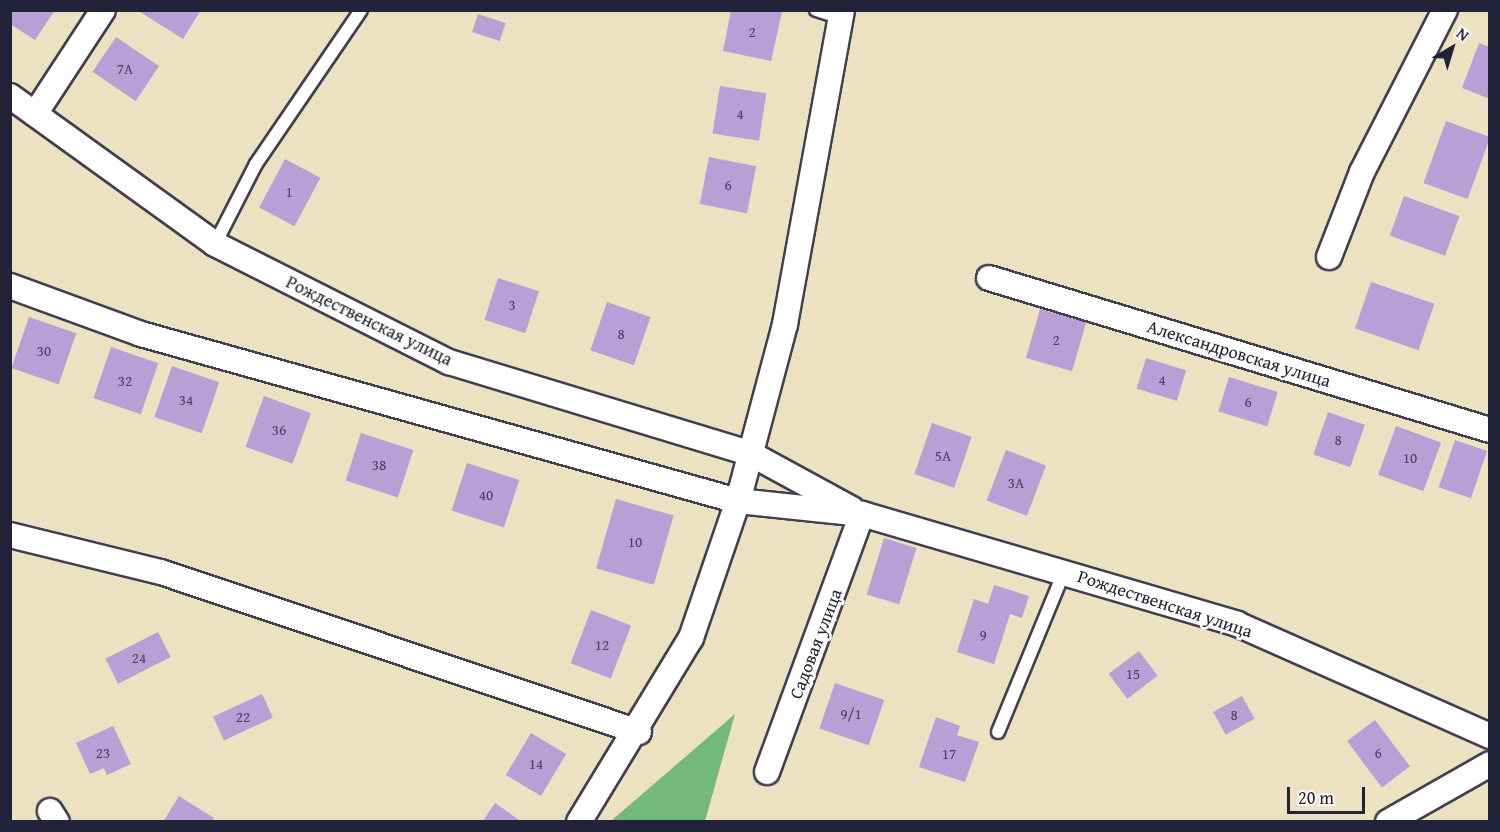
<!DOCTYPE html>
<html>
<head>
<meta charset="utf-8">
<style>
  body { margin:0 }
  #map { position:relative; width:1500px; height:832px; overflow:hidden; background:#ece1c0; font-family:"Gentium Book Plus",serif }
  div>[style] { position:absolute }
  .forest>* { inset:0; background:#73b87d }
  .building>* { inset:0; background:#b99fd5; transform-origin:0 0 }
  .roads { filter:drop-shadow(2px 0 #403f4f) drop-shadow(-2px 0 #403f4f) drop-shadow(0 2px #403f4f) drop-shadow(0 -2px #403f4f) }
  .service>* { height:12px; margin:-6px; padding:0 6px; transform-origin:6px; border-radius:6px; background:#fff }
  .minor>* { height:24px; margin:-12px; padding:0 12px; transform-origin:12px; border-radius:12px; background:#fff }
  span { translate:-50% -50%; white-space:nowrap; text-align:center; line-height:1.15; -webkit-text-stroke:5px #fdfcf7; paint-order:stroke }
  .number-label { font-size:15px; color:#484162 }
  .number-label span { -webkit-text-stroke-width:0 }
  .street-label { font-size:18px; color:#22223b }
  .frame { position:absolute; inset:0; border:12px solid #22223b; pointer-events:none }
  .north { position:absolute; left:1422px; top:18px; width:60px; height:60px; -webkit-text-stroke:4px #fdfcf7; paint-order:stroke; rotate:38deg; font-size:16px; font-weight:700; line-height:24px; text-align:center; color:#22223b }
  .north::after { content:''; display:block; margin:auto; width:21px; height:27px; background:#22223b; clip-path:polygon(50% 0,100% 100%,50% 72%,0 100%) }
  .scale { position:absolute; left:1287px; top:787px; width:78px; height:27px; box-sizing:border-box; border:3px solid #22223b; border-top:0; padding-left:8px; font-size:18px; line-height:21px; white-space:nowrap; color:#22223b; -webkit-text-stroke:4px #fdfcf7; paint-order:stroke }
</style>
</head>
<body>
<div id="map">
  <div class="forest">
    <div style="clip-path:polygon(735px 714px,705px 821px,611px 821px)"></div>
  </div>
  <div class="building">
    <div style="clip-path:polygon(10px 10px,55px 10px,35px 40px,10px 24px)"></div>
    <div style="clip-path:polygon(137px 10px,201px 10px,183px 39px)"></div>
    <div style="clip-path:polygon(731px 10px,782px 12px,771px 61px,723px 51px)"></div>
    <div style="left:478px;top:14px;width:29px;height:19px;rotate:18deg"></div>
    <div style="left:116px;top:37px;width:52px;height:42px;rotate:34deg"></div>
    <div style="clip-path:polygon(1479px 43px,1490px 47px,1490px 99px,1462px 88px)"></div>
    <div style="left:720px;top:86px;width:47px;height:48px;rotate:9deg"></div>
    <div style="left:1446px;top:121px;width:47px;height:66px;rotate:20deg"></div>
    <div style="left:709px;top:157px;width:48px;height:48px;rotate:11deg"></div>
    <div style="left:285px;top:159px;width:40px;height:55px;rotate:28deg"></div>
    <div style="left:1404px;top:196px;width:59px;height:42px;rotate:20deg"></div>
    <div style="left:498px;top:278px;width:43px;height:44px;rotate:18deg"></div>
    <div style="left:1371px;top:282px;width:67px;height:49px;rotate:19deg"></div>
    <div style="left:607px;top:302px;width:46px;height:51px;rotate:19deg"></div>
    <div style="left:1040px;top:309px;width:48px;height:51px;rotate:16deg"></div>
    <div style="left:29px;top:317px;width:50px;height:54px;rotate:19deg"></div>
    <div style="left:111px;top:347px;width:50px;height:54px;rotate:19deg"></div>
    <div style="left:1146px;top:358px;width:42px;height:32px;rotate:17deg"></div>
    <div style="left:172px;top:366px;width:50px;height:54px;rotate:19deg"></div>
    <div style="left:1229px;top:377px;width:51px;height:36px;rotate:17deg"></div>
    <div style="left:264px;top:396px;width:50px;height:54px;rotate:20deg"></div>
    <div style="left:1328px;top:412px;width:39px;height:45px;rotate:19deg"></div>
    <div style="left:932px;top:423px;width:42px;height:54px;rotate:19deg"></div>
    <div style="left:1396px;top:426px;width:48px;height:52px;rotate:20deg"></div>
    <div style="left:361px;top:433px;width:55px;height:50px;rotate:18deg"></div>
    <div style="left:1455px;top:440px;width:34px;height:50px;rotate:19deg"></div>
    <div style="left:1006px;top:450px;width:43px;height:54px;rotate:21deg"></div>
    <div style="left:467px;top:463px;width:55px;height:50px;rotate:18deg"></div>
    <div style="left:616px;top:499px;width:60px;height:72px;rotate:16deg"></div>
    <div style="left:884px;top:538px;width:34px;height:59px;rotate:17deg"></div>
    <div style="clip-path:polygon(994px 585px,1029px 596px,1022px 618px,1010px 614px,994px 664px,957px 652px,974px 599px,988px 604px)"></div>
    <div style="left:591px;top:610px;width:43px;height:57px;rotate:21deg"></div>
    <div style="left:158px;top:632px;width:28px;height:59px;rotate:63deg"></div>
    <div style="left:1139px;top:651px;width:31px;height:38px;rotate:53deg"></div>
    <div style="left:835px;top:683px;width:52px;height:48px;rotate:19deg"></div>
    <div style="left:262px;top:694px;width:26px;height:54px;rotate:65deg"></div>
    <div style="left:1242px;top:696px;width:26px;height:33px;rotate:61deg"></div>
    <div style="clip-path:polygon(936px 717px,960px 726px,957px 735px,979px 742px,965px 782px,919px 767px)"></div>
    <div style="left:1375px;top:720px;width:58px;height:35px;rotate:53deg"></div>
    <div style="clip-path:polygon(113px 726px,131px 764px,107px 775px,104px 768px,90px 774px,76px 743px)"></div>
    <div style="left:531px;top:733px;width:41px;height:49px;rotate:31deg"></div>
    <div style="clip-path:polygon(179px 796px,214px 818px,212px 822px,163px 822px)"></div>
    <div style="clip-path:polygon(495px 803px,522px 822px,482px 822px)"></div>
  </div>
  <div class="roads">
    <div class="service">
      <div style="left:816px;top:10px;width:26px;rotate:18deg"></div>
      <div style="left:215px;top:244px;width:90px;rotate:-62.9deg"></div>
      <div style="left:256px;top:164px;width:186px;rotate:-55.7deg"></div>
      <div style="left:998px;top:732px;width:173px;rotate:-67.6deg"></div>
    </div>
    <div class="minor">
      <div style="left:10px;top:96px;width:253px;rotate:35.8deg"></div>
      <div style="left:215px;top:244px;width:262px;rotate:26.8deg"></div>
      <div style="left:449px;top:362px;width:316px;rotate:16.9deg"></div>
      <div style="left:751px;top:454px;width:115px;rotate:28.6deg"></div>
      <div style="left:35px;top:114px;width:124px;rotate:-56.8deg"></div>
      <div style="left:1329px;top:257px;width:91px;rotate:-68.8deg"></div>
      <div style="left:1362px;top:172px;width:182px;rotate:-62.9deg"></div>
      <div style="left:989px;top:278px;width:524px;rotate:16.88deg"></div>
      <div style="left:10px;top:286px;width:140px;rotate:20.1deg"></div>
      <div style="left:141px;top:334px;width:620px;rotate:15.63deg"></div>
      <div style="left:738px;top:501px;width:125px;rotate:6deg"></div>
      <div style="left:862px;top:514px;width:391px;rotate:16.3deg"></div>
      <div style="left:1237px;top:624px;width:277px;rotate:23.9deg"></div>
      <div style="left:10px;top:535px;width:155px;rotate:13.8deg"></div>
      <div style="left:161px;top:572px;width:504px;rotate:18.51deg"></div>
      <div style="left:767px;top:772px;width:275px;rotate:-69.8deg"></div>
      <div style="left:50px;top:811px;width:13px;rotate:58deg"></div>
      <div style="left:579px;top:822px;width:215px;rotate:-58.7deg"></div>
      <div style="left:691px;top:638px;width:145px;rotate:-71.1deg"></div>
      <div style="left:738px;top:501px;width:183px;rotate:-75.1deg"></div>
      <div style="left:785px;top:324px;width:319px;rotate:-79.7deg"></div>
      <div style="left:1388px;top:822px;width:117px;rotate:-29.6deg"></div>
    </div>
  </div>
  <div class="number-label">
    <span style="left:752px;top:32px">2</span>
    <span style="left:125px;top:69px">7А</span>
    <span style="left:740px;top:114px">4</span>
    <span style="left:728px;top:185px">6</span>
    <span style="left:289px;top:192px">1</span>
    <span style="left:512px;top:305px">3</span>
    <span style="left:621px;top:334px">8</span>
    <span style="left:1056px;top:340px">2</span>
    <span style="left:44px;top:351px">30</span>
    <span style="left:1162px;top:380px">4</span>
    <span style="left:125px;top:381px">32</span>
    <span style="left:186px;top:400px">34</span>
    <span style="left:1248px;top:402px">6</span>
    <span style="left:279px;top:430px">36</span>
    <span style="left:1338px;top:440px">8</span>
    <span style="left:943px;top:456px">5А</span>
    <span style="left:1410px;top:458px">10</span>
    <span style="left:379px;top:465px">38</span>
    <span style="left:1016px;top:483px">3А</span>
    <span style="left:486px;top:495px">40</span>
    <span style="left:635px;top:542px">10</span>
    <span style="left:983px;top:635px">9</span>
    <span style="left:602px;top:645px">12</span>
    <span style="left:139px;top:658px">24</span>
    <span style="left:1133px;top:674px">15</span>
    <span style="left:851px;top:714px">9/1</span>
    <span style="left:1234px;top:715px">8</span>
    <span style="left:243px;top:717px">22</span>
    <span style="left:103px;top:753px">23</span>
    <span style="left:1378px;top:753px">6</span>
    <span style="left:949px;top:754px">17</span>
    <span style="left:536px;top:764px">14</span>
  </div>
  <div class="street-label">
    <span style="left:369px;top:321px;rotate:26deg">Рождественская улица</span>
    <span style="left:1239px;top:354px;rotate:17deg">Александровская улица</span>
    <span style="left:1165px;top:604px;rotate:18deg">Рождественская улица</span>
    <span style="left:816px;top:644px;rotate:-69deg">Садовая улица</span>
  </div>
  <div class="frame"></div>
  <div class="north">N</div>
  <div class="scale">20 m</div>
</div>
</body>
</html>
